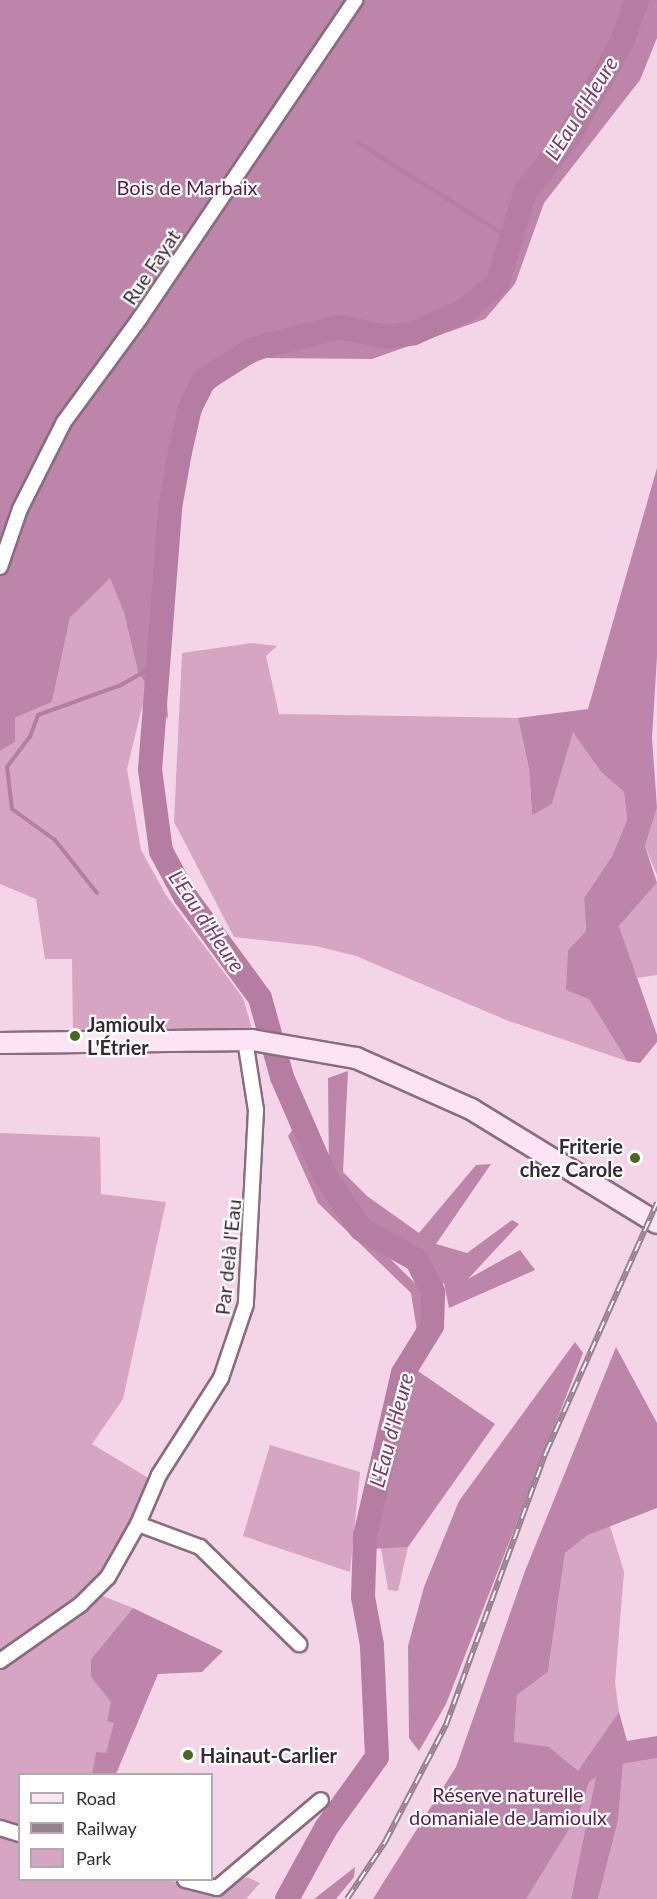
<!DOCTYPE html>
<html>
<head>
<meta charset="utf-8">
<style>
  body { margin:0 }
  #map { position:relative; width:657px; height:1899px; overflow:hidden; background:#f4d4e7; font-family:Lato,sans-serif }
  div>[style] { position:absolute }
  .green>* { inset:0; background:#d6a5c4 }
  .forest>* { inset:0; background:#be85aa }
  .stream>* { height:4px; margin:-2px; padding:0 2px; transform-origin:2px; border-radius:2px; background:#b67da2 }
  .river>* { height:24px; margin:-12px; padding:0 12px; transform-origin:12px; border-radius:12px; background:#b67da2 }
  .roads { filter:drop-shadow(2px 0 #896d7f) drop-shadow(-2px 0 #896d7f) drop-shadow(0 2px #896d7f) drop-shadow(0 -2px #896d7f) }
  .street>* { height:14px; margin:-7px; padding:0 7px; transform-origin:7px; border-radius:7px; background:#fff }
  .secondary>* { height:20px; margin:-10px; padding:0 10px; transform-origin:10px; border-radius:10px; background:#fce4f4 }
  .rail>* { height:6px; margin-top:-3px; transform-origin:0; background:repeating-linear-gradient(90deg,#fff 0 11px,#98818f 0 22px); box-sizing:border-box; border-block:2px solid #98818f }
  .dots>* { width:16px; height:16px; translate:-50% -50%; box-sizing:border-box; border:3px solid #fff; border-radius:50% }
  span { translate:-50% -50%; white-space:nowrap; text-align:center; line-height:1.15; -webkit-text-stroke:4.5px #fff; paint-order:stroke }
  .park-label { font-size:20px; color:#5e1a4b }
  .street-label { font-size:20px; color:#362a32 }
  .poi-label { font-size:20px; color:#362a32; font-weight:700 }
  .left { translate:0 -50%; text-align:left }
  .right { translate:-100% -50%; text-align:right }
  .water-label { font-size:21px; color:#7e3869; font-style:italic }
  .legend { position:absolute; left:18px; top:1773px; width:195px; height:108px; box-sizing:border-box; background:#fff; border:2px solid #afaaad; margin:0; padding:8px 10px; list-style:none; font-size:18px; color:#362a32 }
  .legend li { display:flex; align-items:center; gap:12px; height:30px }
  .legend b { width:30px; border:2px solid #afaaad }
</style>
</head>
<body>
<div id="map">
  <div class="green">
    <div style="clip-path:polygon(110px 577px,124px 613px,138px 672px,147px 687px,127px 769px,141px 850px,166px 895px,243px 998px,253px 1032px,73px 1034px,72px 959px,45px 959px,36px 899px,0 884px,0 751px,15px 742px,15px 718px,52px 702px,70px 618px)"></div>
    <div style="clip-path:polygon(252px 643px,277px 646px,266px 656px,279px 714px,518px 718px,529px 769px,532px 814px,552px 804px,573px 731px,601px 772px,624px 792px,627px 820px,612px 856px,584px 898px,586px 931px,568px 950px,589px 999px,627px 1061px,506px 1020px,356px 956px,316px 946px,234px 937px,174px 822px,182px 653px)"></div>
    <div style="clip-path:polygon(657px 808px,657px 875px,645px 846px)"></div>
    <div style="clip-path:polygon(657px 883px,657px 975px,637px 978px,619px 926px)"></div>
    <div style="clip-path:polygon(0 1133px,100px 1137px,101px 1194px,166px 1202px,123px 1399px,92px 1444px,150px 1479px,109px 1574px,68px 1610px,0 1656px)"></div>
    <div style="clip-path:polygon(270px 1445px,360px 1472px,350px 1572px,243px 1536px)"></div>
    <div style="clip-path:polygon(610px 1526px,624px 1572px,615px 1683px,619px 1712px,605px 1736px,571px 1899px,380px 1899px,514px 1739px,517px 1695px,548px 1672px,565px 1553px,588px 1535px)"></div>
    <div style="clip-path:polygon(408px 1547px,398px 1591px,388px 1590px,381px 1548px)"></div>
    <div style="clip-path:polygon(98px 1594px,133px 1608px,91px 1659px,91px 1677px,112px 1702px,107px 1720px,115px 1723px,106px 1754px,96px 1753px,92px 1774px,20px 1774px,19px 1830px,0 1824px,0 1667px)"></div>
    <div style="clip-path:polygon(657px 1758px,657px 1899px,598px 1899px,618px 1821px,623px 1764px)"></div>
    <div style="clip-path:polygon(0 1837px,19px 1842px,20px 1880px,168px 1880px,218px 1892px,247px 1877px,260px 1883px,246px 1899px,0 1899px)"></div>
  </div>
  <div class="forest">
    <div style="clip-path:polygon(0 0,657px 0,657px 38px,640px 80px,544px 203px,515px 284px,485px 319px,372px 359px,265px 358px,235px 371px,211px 391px,174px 437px,157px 553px,168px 719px,138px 672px,124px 613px,110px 578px,70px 618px,52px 702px,15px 718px,15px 742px,0 751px)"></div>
    <div style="clip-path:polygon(657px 468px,657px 656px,652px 738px,657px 808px,645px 846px,657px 883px,619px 926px,657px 1035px,657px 1042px,640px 1063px,627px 1061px,589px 999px,566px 990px,568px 950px,586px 931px,584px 898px,612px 856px,627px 820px,624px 792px,601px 772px,573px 732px,552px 804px,532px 815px,529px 769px,518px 718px,588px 709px)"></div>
    <div style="clip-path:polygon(348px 1071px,343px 1172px,367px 1196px,419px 1233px,476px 1165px,491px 1164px,436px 1244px,467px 1253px,512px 1220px,519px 1224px,468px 1279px,520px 1250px,535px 1270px,449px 1308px,444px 1283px,430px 1294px,398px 1246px,363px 1221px,329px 1173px,328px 1078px)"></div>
    <div style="clip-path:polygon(293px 1129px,333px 1203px,420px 1288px,426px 1329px,417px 1331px,411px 1293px,318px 1203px,288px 1136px)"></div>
    <div style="clip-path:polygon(575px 1342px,583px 1353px,446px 1704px,419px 1751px,409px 1738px,408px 1646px,424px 1587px,459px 1501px)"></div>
    <div style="clip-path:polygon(616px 1347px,657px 1423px,657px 1508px,588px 1535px,565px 1553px,548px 1672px,517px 1695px,514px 1742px,549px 1747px,578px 1771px,619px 1712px,627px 1741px,657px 1736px,657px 1758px,623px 1764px,618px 1821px,598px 1899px,571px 1899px,596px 1777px,589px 1782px,579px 1813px,526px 1899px,373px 1899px,456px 1767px,525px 1571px)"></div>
    <div style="clip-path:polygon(415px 1369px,495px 1424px,408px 1547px,371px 1549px,395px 1422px)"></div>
    <div style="clip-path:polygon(133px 1608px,223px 1651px,202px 1672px,158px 1674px,116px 1774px,92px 1774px,96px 1752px,106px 1753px,114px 1723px,107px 1721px,111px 1702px,91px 1677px,91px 1659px)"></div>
    <div style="clip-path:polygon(355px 1867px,354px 1877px,336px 1899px,314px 1899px)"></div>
  </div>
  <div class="stream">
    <div style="left:357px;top:142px;width:182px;rotate:32.2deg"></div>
    <div style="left:97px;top:893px;width:68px;rotate:-128.4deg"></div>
    <div style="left:55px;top:840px;width:53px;rotate:-144.2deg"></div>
    <div style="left:12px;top:809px;width:42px;rotate:-96.8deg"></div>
    <div style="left:7px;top:767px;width:38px;rotate:-53deg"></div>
    <div style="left:30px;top:737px;width:23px;rotate:-70deg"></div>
    <div style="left:38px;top:715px;width:88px;rotate:-19.9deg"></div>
    <div style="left:121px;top:685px;width:46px;rotate:-29.9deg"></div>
  </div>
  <div class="river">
    <div style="left:287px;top:1899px;width:81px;rotate:-61.2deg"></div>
    <div style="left:326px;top:1828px;width:87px;rotate:-54.3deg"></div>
    <div style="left:377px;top:1757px;width:112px;rotate:-92.6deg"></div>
    <div style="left:372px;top:1645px;width:49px;rotate:-100.6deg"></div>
    <div style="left:363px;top:1597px;width:61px;rotate:-88.1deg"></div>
    <div style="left:365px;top:1536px;width:167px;rotate:-76.9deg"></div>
    <div style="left:403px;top:1373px;width:55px;rotate:-58.3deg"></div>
    <div style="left:432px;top:1326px;width:34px;rotate:-88deg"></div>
    <div style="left:433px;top:1292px;width:36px;rotate:-117deg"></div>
    <div style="left:417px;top:1260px;width:64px;rotate:-151deg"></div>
    <div style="left:361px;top:1229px;width:64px;rotate:-124.2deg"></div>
    <div style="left:325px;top:1176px;width:108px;rotate:-113.5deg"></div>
    <div style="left:282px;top:1077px;width:82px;rotate:-105.6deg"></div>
    <div style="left:260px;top:998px;width:127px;rotate:-126.3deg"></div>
    <div style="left:185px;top:896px;width:51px;rotate:-118.1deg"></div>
    <div style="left:161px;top:851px;width:82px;rotate:-97.7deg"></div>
    <div style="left:150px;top:770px;width:263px;rotate:-85.6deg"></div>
    <div style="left:170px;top:508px;width:57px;rotate:-79.9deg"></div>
    <div style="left:180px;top:452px;width:45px;rotate:-77.2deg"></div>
    <div style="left:190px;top:408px;width:31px;rotate:-63deg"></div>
    <div style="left:204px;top:380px;width:58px;rotate:-32.3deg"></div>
    <div style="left:253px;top:349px;width:90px;rotate:-14.2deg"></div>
    <div style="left:340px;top:327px;width:48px;rotate:12deg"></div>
    <div style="left:387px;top:337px;width:27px;rotate:-8deg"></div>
    <div style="left:414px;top:333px;width:57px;rotate:-23.9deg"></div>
    <div style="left:466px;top:310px;width:43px;rotate:-41.2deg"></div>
    <div style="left:498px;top:282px;width:94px;rotate:-73.3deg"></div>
    <div style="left:525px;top:192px;width:73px;rotate:-51.7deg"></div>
    <div style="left:570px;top:135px;width:107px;rotate:-60.8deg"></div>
    <div style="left:622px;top:42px;width:45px;rotate:-70.3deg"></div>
  </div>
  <div class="roads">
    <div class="street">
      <div style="left:0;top:567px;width:61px;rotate:-71deg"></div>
      <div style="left:20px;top:509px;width:97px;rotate:-63.2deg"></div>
      <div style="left:64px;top:422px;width:129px;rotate:-53.8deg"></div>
      <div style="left:140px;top:318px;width:384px;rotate:-55.9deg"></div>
      <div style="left:245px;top:1040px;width:71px;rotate:81.1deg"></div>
      <div style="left:256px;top:1110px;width:194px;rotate:93deg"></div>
      <div style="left:246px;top:1304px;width:78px;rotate:108.7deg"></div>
      <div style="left:221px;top:1378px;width:115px;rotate:122.6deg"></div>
      <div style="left:159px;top:1475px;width:53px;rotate:113.2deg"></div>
      <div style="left:138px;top:1524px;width:66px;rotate:20.4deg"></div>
      <div style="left:200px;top:1547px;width:139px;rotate:44.4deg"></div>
      <div style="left:0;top:1661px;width:98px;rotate:-35deg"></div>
      <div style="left:80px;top:1605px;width:40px;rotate:-45deg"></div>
      <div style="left:108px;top:1577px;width:61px;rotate:-60.5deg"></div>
      <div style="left:0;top:1828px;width:21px;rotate:17deg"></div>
      <div style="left:185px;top:1880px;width:33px;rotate:14deg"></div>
      <div style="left:217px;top:1888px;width:136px;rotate:-40.2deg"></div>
    </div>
    <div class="secondary">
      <div style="left:0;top:1043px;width:252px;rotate:-0.7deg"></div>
      <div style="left:252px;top:1040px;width:106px;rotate:9.8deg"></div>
      <div style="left:356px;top:1058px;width:126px;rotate:23.9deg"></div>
      <div style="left:471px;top:1109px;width:218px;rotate:31.5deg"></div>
    </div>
  </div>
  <div class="rail">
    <div style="left:347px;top:1899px;width:69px;rotate:-56.3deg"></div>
    <div style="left:385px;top:1842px;width:132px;rotate:-62.5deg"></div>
    <div style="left:446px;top:1725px;width:291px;rotate:-69.9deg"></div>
    <div style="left:546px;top:1452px;width:273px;rotate:-66deg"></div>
  </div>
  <div class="dots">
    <div style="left:75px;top:1036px;background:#46681f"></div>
    <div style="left:635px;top:1158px;background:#46681f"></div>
    <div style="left:188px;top:1755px;background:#46681f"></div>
  </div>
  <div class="park-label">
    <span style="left:187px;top:187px">Bois de Marbaix</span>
    <span style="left:508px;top:1806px">Réserve naturelle<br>domaniale de Jamioulx</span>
  </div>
  <div class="street-label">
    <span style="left:151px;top:267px;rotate:-56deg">Rue Fayat</span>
    <span style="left:228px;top:1257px;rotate:-84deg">Par delà l'Eau</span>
  </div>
  <div class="poi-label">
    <span class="left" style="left:87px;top:1036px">Jamioulx<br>L'Étrier</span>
    <span class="right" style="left:623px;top:1158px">Friterie<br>chez Carole</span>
    <span class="left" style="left:200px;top:1755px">Hainaut-Carlier</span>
  </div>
  <div class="water-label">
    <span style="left:581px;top:108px;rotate:-58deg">L'Eau d'Heure</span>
    <span style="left:207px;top:921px;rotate:56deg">L'Eau d'Heure</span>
    <span style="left:391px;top:1430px;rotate:-75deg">L'Eau d'Heure</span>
  </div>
  <ul class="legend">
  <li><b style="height:8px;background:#fce4f4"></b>Road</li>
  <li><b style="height:8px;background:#98818f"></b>Railway</li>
  <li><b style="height:16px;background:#d6a5c4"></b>Park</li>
  </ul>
</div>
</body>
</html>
